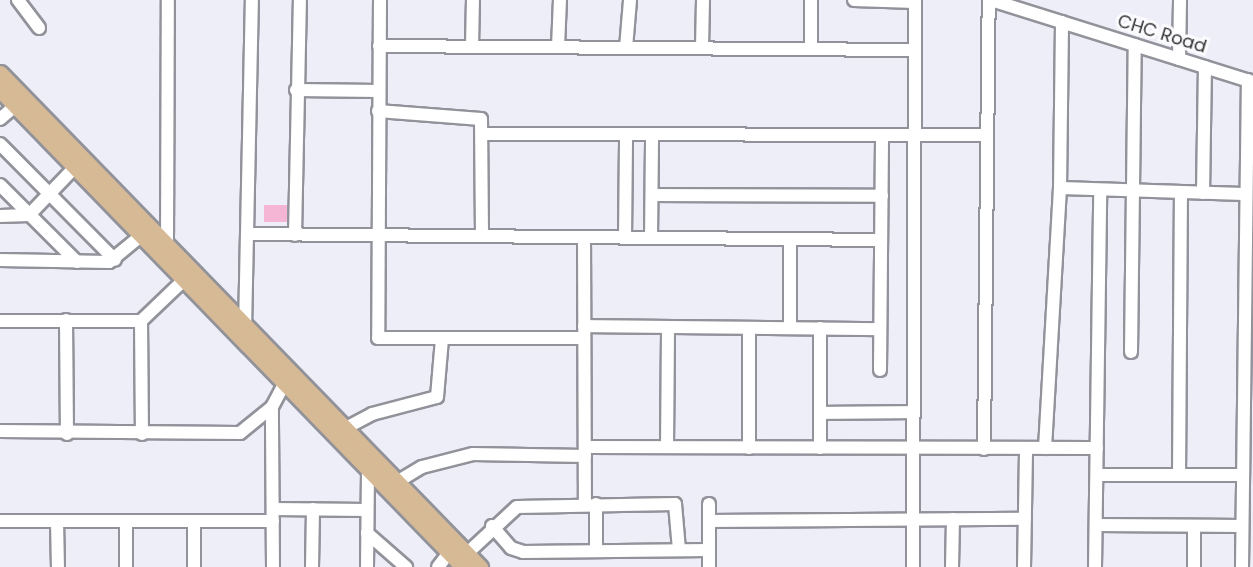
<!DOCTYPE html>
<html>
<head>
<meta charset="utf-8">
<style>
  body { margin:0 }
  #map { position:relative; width:1253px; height:567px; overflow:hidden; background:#eeeef8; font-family:Poppins,sans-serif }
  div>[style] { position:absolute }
  .built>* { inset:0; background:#e3e3f4 }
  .building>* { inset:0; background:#f5b5d5; transform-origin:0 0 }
  .roads { filter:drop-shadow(2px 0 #92929b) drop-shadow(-2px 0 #92929b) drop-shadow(0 2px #92929b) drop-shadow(0 -2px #92929b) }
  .minor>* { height:12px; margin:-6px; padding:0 6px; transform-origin:6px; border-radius:6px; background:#fff }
  .major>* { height:15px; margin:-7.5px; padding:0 7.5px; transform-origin:7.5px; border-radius:7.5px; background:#d6b995 }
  span { translate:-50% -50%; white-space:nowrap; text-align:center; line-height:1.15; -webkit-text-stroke:6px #fcfcfe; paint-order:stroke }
  .street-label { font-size:18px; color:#333336 }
</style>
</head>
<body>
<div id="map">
  <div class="built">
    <div style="clip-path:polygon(1253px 103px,1253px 368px,1247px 368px)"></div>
  </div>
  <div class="building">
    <div style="left:264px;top:205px;width:23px;height:17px"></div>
  </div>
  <div class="roads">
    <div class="minor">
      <div style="left:18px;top:0;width:35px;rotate:53deg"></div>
      <div style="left:380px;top:0;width:338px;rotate:90.3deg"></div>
      <div style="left:378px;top:338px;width:206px"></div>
      <div style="left:811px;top:0;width:49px;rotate:90deg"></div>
      <div style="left:854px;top:0;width:61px;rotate:1.9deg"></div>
      <div style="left:991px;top:0;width:275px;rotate:17.4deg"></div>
      <div style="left:379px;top:46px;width:536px;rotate:0.43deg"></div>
      <div style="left:472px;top:46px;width:46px;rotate:-88.8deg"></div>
      <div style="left:558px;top:47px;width:47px;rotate:-87.6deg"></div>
      <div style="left:626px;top:48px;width:48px;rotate:-85.2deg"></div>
      <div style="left:702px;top:48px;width:48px;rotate:-88.8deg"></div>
      <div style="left:1179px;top:59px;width:59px;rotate:-89deg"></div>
      <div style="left:296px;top:90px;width:83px;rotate:0.7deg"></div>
      <div style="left:378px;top:111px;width:103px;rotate:4.4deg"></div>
      <div style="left:481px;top:119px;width:117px;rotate:89.5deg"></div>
      <div style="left:0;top:119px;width:20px;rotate:-41deg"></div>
      <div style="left:483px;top:134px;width:504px;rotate:0.11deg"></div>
      <div style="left:0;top:144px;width:163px;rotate:45.2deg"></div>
      <div style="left:0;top:185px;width:109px;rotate:45deg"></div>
      <div style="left:1060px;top:188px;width:166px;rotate:-89.3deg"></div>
      <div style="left:1203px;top:193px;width:126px;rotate:-89.1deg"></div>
      <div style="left:652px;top:195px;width:230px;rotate:0.2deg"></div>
      <div style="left:0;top:216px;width:29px;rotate:-2deg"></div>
      <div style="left:29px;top:215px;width:75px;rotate:-46.1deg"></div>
      <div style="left:248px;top:234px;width:633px;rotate:0.54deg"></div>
      <div style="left:295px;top:235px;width:235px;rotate:-88.8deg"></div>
      <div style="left:584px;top:237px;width:267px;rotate:89.8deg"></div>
      <div style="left:625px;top:238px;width:103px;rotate:-89.4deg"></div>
      <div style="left:651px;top:238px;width:103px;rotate:-89.4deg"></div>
      <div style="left:790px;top:239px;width:89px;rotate:90deg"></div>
      <div style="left:167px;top:243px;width:243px;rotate:-89.8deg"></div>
      <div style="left:0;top:260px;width:109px;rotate:1.1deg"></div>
      <div style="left:109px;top:262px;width:44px;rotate:-39.5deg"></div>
      <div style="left:66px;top:320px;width:114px;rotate:89.5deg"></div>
      <div style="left:0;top:321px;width:141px"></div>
      <div style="left:141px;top:321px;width:62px;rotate:-43.7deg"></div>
      <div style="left:141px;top:321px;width:113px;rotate:89.5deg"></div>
      <div style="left:584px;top:326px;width:296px;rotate:0.6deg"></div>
      <div style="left:245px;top:329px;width:329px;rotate:-88.8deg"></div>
      <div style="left:1131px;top:352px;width:307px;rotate:-89.3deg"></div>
      <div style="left:880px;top:370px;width:234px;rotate:-89.5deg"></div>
      <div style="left:820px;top:413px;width:94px;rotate:-0.6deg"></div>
      <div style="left:344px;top:429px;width:32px;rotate:-28deg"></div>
      <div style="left:372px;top:414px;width:67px;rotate:-14.7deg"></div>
      <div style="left:437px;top:397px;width:58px;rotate:-85.1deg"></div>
      <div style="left:0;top:431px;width:240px;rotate:0.5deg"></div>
      <div style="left:240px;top:433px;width:41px;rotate:-39.1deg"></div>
      <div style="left:585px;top:447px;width:512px;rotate:0.11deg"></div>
      <div style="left:667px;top:447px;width:120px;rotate:-89.5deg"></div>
      <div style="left:749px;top:448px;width:120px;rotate:-90deg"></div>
      <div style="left:820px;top:448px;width:120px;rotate:-90deg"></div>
      <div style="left:1045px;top:448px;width:260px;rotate:-86.7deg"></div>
      <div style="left:1060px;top:188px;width:185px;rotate:1.9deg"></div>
      <div style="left:984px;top:449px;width:449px;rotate:-89.4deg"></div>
      <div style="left:1097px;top:475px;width:143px"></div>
      <div style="left:1179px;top:475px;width:283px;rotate:-89.6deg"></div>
      <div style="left:392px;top:485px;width:35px;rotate:-31deg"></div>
      <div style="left:422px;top:467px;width:53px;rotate:-14.3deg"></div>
      <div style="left:473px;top:454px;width:112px;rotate:1deg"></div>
      <div style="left:709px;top:504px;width:63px;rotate:90deg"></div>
      <div style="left:274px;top:509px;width:93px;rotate:0.6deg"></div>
      <div style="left:0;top:521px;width:273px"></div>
      <div style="left:57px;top:521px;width:46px;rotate:88.8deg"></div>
      <div style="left:126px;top:521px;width:46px;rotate:90deg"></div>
      <div style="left:709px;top:521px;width:316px;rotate:-0.4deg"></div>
      <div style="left:1096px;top:525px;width:145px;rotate:0.4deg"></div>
      <div style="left:492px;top:526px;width:29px;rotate:49deg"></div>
      <div style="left:511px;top:548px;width:13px;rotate:18deg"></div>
      <div style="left:523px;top:552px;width:186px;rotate:-0.6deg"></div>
      <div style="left:1194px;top:526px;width:41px;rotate:90deg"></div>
      <div style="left:367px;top:533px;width:52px;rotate:41.1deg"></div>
      <div style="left:596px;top:550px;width:46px;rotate:-90deg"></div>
      <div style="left:461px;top:559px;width:76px;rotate:-42.9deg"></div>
      <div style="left:517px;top:507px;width:158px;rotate:-1.1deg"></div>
      <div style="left:675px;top:504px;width:46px;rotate:85deg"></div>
      <div style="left:194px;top:567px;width:46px;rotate:-90deg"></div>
      <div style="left:273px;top:567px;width:160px;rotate:-90.4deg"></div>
      <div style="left:272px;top:407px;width:27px;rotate:-62deg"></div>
      <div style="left:312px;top:567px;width:58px;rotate:-89deg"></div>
      <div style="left:367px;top:567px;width:97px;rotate:-89.4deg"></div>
      <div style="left:438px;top:567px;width:18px;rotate:-52deg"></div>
      <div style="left:913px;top:567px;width:567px;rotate:-89.8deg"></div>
      <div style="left:952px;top:567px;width:48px;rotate:-88.8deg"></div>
      <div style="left:1024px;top:567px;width:119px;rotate:-89deg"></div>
      <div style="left:1095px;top:567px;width:377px;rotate:-89.2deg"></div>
      <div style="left:1242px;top:567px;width:487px;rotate:-89.3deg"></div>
    </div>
    <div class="major">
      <div style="left:0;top:73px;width:689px;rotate:45.82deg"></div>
      <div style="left:0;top:90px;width:665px;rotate:45.85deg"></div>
    </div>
  </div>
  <div class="street-label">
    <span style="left:1162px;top:34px;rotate:17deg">CHC Road</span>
  </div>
</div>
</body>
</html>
